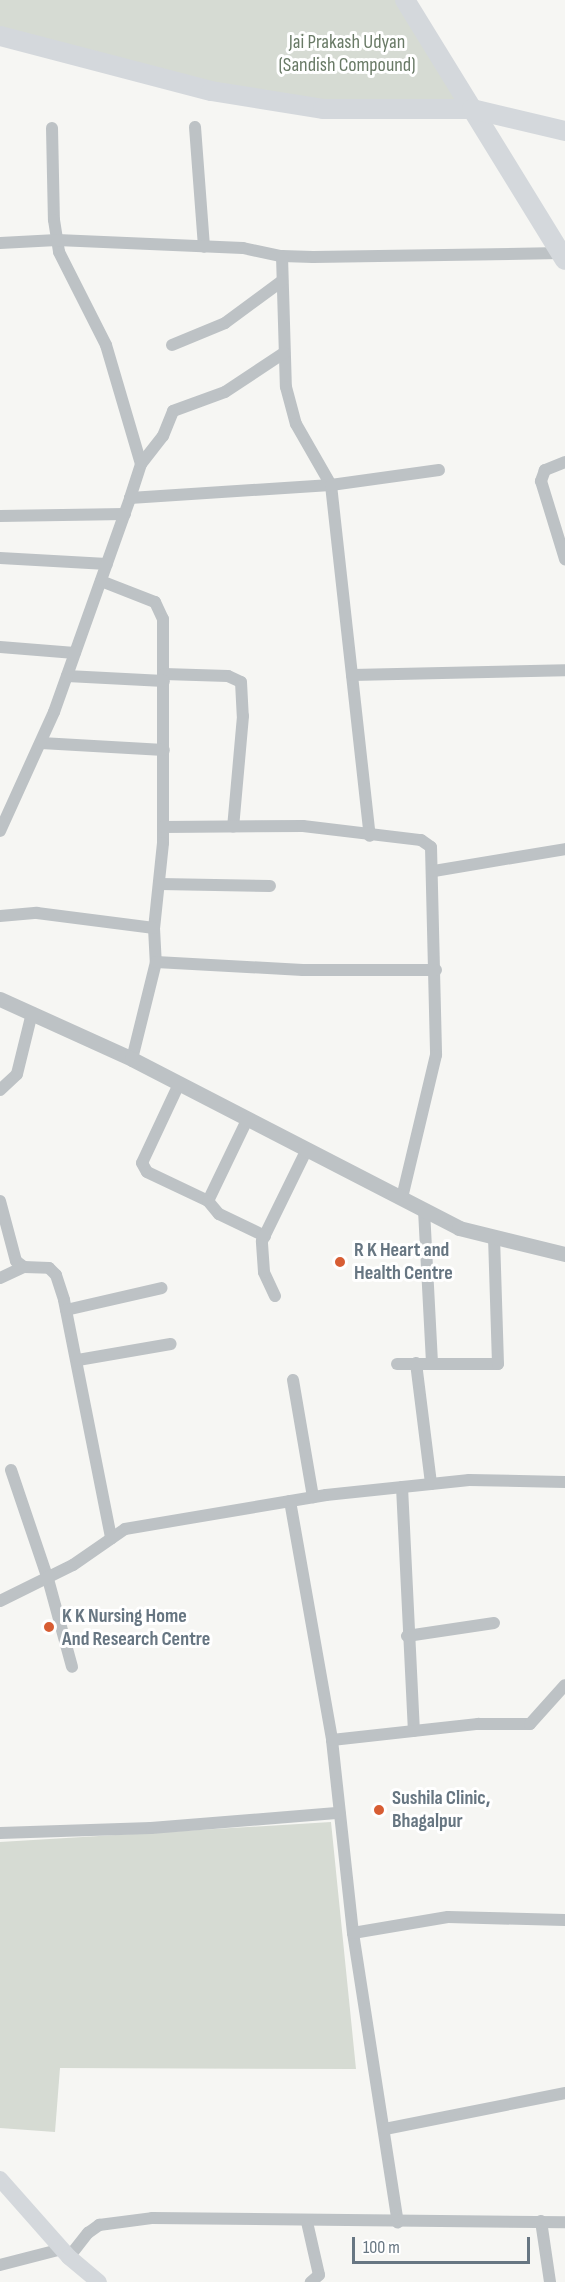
<!DOCTYPE html>
<html>
<head>
<meta charset="utf-8">
<style>
  body { margin:0 }
  #map { position:relative; width:565px; height:2282px; overflow:hidden; background:#f6f6f3; font-family:"Sofia Sans Condensed",sans-serif }
  div>[style] { position:absolute }
  .green>* { inset:0; background:#d6dbd3 }
  .minor>* { height:12px; margin:-6px; padding:0 6px; transform-origin:6px; border-radius:6px; background:#bdc2c5 }
  .tertiary>* { height:15px; margin:-7.5px; padding:0 7.5px; transform-origin:7.5px; border-radius:7.5px; background:#bdc2c5 }
  .secondary>* { height:16px; margin:-8px; padding:0 8px; transform-origin:8px; border-radius:8px; background:#d4d8dc }
  .primary>* { height:20px; margin:-10px; padding:0 10px; transform-origin:10px; border-radius:10px; background:#d4d8dc }
  .dots>* { width:16px; height:16px; translate:-50% -50%; box-sizing:border-box; border:3px solid #fff; border-radius:50% }
  span { translate:-50% -50%; white-space:nowrap; text-align:center; line-height:1.15; -webkit-text-stroke:6px #fff; paint-order:stroke }
  .park-label { font-size:20px; color:#697a66 }
  .poi-label { font-size:20px; color:#677682; font-weight:700 }
  .left { translate:0 -50%; text-align:left }
  .scale { position:absolute; left:352px; top:2237px; width:178px; height:27px; box-sizing:border-box; border:3px solid #677682; border-top:0; padding-left:8px; font-size:18px; line-height:21px; white-space:nowrap; color:#677682; -webkit-text-stroke:4px #fff; paint-order:stroke }
</style>
</head>
<body>
<div id="map">
  <div class="green">
    <div style="clip-path:polygon(0 0,405px 0,472px 109px,323px 109px,0 36px)"></div>
    <div style="clip-path:polygon(331px 1822px,356px 2069px,60px 2068px,55px 2132px,0 2128px,0 1842px)"></div>
  </div>
  <div class="minor">
    <div style="left:195px;top:127px;width:120px;rotate:85.7deg"></div>
    <div style="left:52px;top:128px;width:92px;rotate:88.8deg"></div>
    <div style="left:54px;top:220px;width:32px;rotate:81deg"></div>
    <div style="left:59px;top:252px;width:104px;rotate:63.2deg"></div>
    <div style="left:106px;top:345px;width:124px;rotate:73.6deg"></div>
    <div style="left:0;top:243px;width:57px;rotate:-3deg"></div>
    <div style="left:57px;top:240px;width:186px;rotate:2.5deg"></div>
    <div style="left:243px;top:248px;width:40px;rotate:12deg"></div>
    <div style="left:282px;top:256px;width:31px;rotate:2deg"></div>
    <div style="left:313px;top:257px;width:248px;rotate:-0.9deg"></div>
    <div style="left:282px;top:256px;width:131px;rotate:88.3deg"></div>
    <div style="left:286px;top:387px;width:38px;rotate:75deg"></div>
    <div style="left:296px;top:424px;width:70px;rotate:60.2deg"></div>
    <div style="left:331px;top:485px;width:353px;rotate:83.7deg"></div>
    <div style="left:172px;top:345px;width:57px;rotate:-22.5deg"></div>
    <div style="left:225px;top:323px;width:71px;rotate:-36.4deg"></div>
    <div style="left:565px;top:462px;width:22px;rotate:158deg"></div>
    <div style="left:545px;top:470px;width:12px;rotate:110deg"></div>
    <div style="left:541px;top:481px;width:82px;rotate:72.9deg"></div>
    <div style="left:130px;top:498px;width:36px;rotate:-72deg"></div>
    <div style="left:141px;top:464px;width:36px;rotate:-52deg"></div>
    <div style="left:163px;top:436px;width:27px;rotate:-68deg"></div>
    <div style="left:173px;top:411px;width:55px;rotate:-20.1deg"></div>
    <div style="left:225px;top:392px;width:71px;rotate:-33.5deg"></div>
    <div style="left:0;top:516px;width:125px;rotate:-0.9deg"></div>
    <div style="left:0;top:558px;width:107px;rotate:3.2deg"></div>
    <div style="left:101px;top:581px;width:58px;rotate:21.3deg"></div>
    <div style="left:155px;top:602px;width:19px;rotate:65deg"></div>
    <div style="left:163px;top:619px;width:224px;rotate:90deg"></div>
    <div style="left:163px;top:843px;width:85px;rotate:96deg"></div>
    <div style="left:154px;top:928px;width:34px;rotate:87deg"></div>
    <div style="left:156px;top:962px;width:100px;rotate:103.9deg"></div>
    <div style="left:0;top:647px;width:75px;rotate:4.6deg"></div>
    <div style="left:164px;top:674px;width:64px;rotate:1.8deg"></div>
    <div style="left:228px;top:676px;width:14px;rotate:25deg"></div>
    <div style="left:241px;top:682px;width:34px;rotate:87deg"></div>
    <div style="left:243px;top:716px;width:111px;rotate:95.1deg"></div>
    <div style="left:352px;top:675px;width:213px;rotate:-1.3deg"></div>
    <div style="left:67px;top:676px;width:97px;rotate:3deg"></div>
    <div style="left:41px;top:743px;width:123px;rotate:3.3deg"></div>
    <div style="left:163px;top:827px;width:140px;rotate:-0.4deg"></div>
    <div style="left:303px;top:826px;width:119px;rotate:6.8deg"></div>
    <div style="left:421px;top:840px;width:12px;rotate:35deg"></div>
    <div style="left:431px;top:847px;width:208px;rotate:88.6deg"></div>
    <div style="left:436px;top:1055px;width:147px;rotate:103.4deg"></div>
    <div style="left:0;top:831px;width:131px;rotate:-65.6deg"></div>
    <div style="left:54px;top:712px;width:227px;rotate:-70.4deg"></div>
    <div style="left:130px;top:498px;width:201px;rotate:-3.7deg"></div>
    <div style="left:331px;top:485px;width:109px;rotate:-7.9deg"></div>
    <div style="left:434px;top:871px;width:133px;rotate:-9.5deg"></div>
    <div style="left:160px;top:884px;width:110px;rotate:1deg"></div>
    <div style="left:0;top:916px;width:37px;rotate:-5deg"></div>
    <div style="left:37px;top:913px;width:118px;rotate:7.3deg"></div>
    <div style="left:156px;top:962px;width:147px;rotate:3.1deg"></div>
    <div style="left:303px;top:970px;width:133px"></div>
    <div style="left:179px;top:1084px;width:87px;rotate:115.1deg"></div>
    <div style="left:142px;top:1163px;width:10px;rotate:61deg"></div>
    <div style="left:147px;top:1172px;width:68px;rotate:25.4deg"></div>
    <div style="left:0;top:1090px;width:23px;rotate:-43deg"></div>
    <div style="left:17px;top:1074px;width:63px;rotate:-76.2deg"></div>
    <div style="left:247px;top:1120px;width:90px;rotate:115.7deg"></div>
    <div style="left:208px;top:1201px;width:17px;rotate:50deg"></div>
    <div style="left:219px;top:1214px;width:51px;rotate:25.6deg"></div>
    <div style="left:0;top:1201px;width:62px;rotate:75.1deg"></div>
    <div style="left:16px;top:1261px;width:10px;rotate:37deg"></div>
    <div style="left:24px;top:1267px;width:25px;rotate:2deg"></div>
    <div style="left:49px;top:1268px;width:10px;rotate:45deg"></div>
    <div style="left:56px;top:1275px;width:26px;rotate:72deg"></div>
    <div style="left:64px;top:1300px;width:243px;rotate:78.8deg"></div>
    <div style="left:424px;top:1210px;width:154px;rotate:87deg"></div>
    <div style="left:0;top:1278px;width:26px;rotate:-25deg"></div>
    <div style="left:275px;top:1296px;width:26px;rotate:-115deg"></div>
    <div style="left:264px;top:1272px;width:31px;rotate:-94deg"></div>
    <div style="left:262px;top:1241px;width:100px;rotate:-63.9deg"></div>
    <div style="left:66px;top:1310px;width:98px;rotate:-12.9deg"></div>
    <div style="left:78px;top:1360px;width:94px;rotate:-9.8deg"></div>
    <div style="left:416px;top:1363px;width:122px;rotate:82.9deg"></div>
    <div style="left:397px;top:1364px;width:101px"></div>
    <div style="left:498px;top:1364px;width:127px;rotate:-91.8deg"></div>
    <div style="left:293px;top:1380px;width:119px;rotate:80.3deg"></div>
    <div style="left:11px;top:1470px;width:115px;rotate:71.3deg"></div>
    <div style="left:48px;top:1579px;width:91px;rotate:74.7deg"></div>
    <div style="left:402px;top:1487px;width:244px;rotate:87.2deg"></div>
    <div style="left:290px;top:1501px;width:243px;rotate:80deg"></div>
    <div style="left:332px;top:1740px;width:194px;rotate:83.8deg"></div>
    <div style="left:353px;top:1933px;width:293px;rotate:81.2deg"></div>
    <div style="left:0;top:1601px;width:81px;rotate:-26.3deg"></div>
    <div style="left:73px;top:1565px;width:63px;rotate:-34.7deg"></div>
    <div style="left:125px;top:1529px;width:204px;rotate:-9.6deg"></div>
    <div style="left:326px;top:1495px;width:144px;rotate:-6deg"></div>
    <div style="left:469px;top:1480px;width:96px;rotate:1.2deg"></div>
    <div style="left:407px;top:1636px;width:88px;rotate:-8.5deg"></div>
    <div style="left:332px;top:1740px;width:147px;rotate:-6.3deg"></div>
    <div style="left:478px;top:1724px;width:52px"></div>
    <div style="left:530px;top:1724px;width:52px;rotate:-48.1deg"></div>
    <div style="left:0;top:1833px;width:151px;rotate:-1.9deg"></div>
    <div style="left:151px;top:1828px;width:189px;rotate:-4.6deg"></div>
    <div style="left:353px;top:1933px;width:96px;rotate:-9.6deg"></div>
    <div style="left:448px;top:1917px;width:117px;rotate:1.5deg"></div>
    <div style="left:385px;top:2129px;width:184px;rotate:-11.3deg"></div>
    <div style="left:541px;top:2221px;width:62px;rotate:81.6deg"></div>
    <div style="left:307px;top:2222px;width:54px;rotate:77.2deg"></div>
    <div style="left:319px;top:2275px;width:11px;rotate:139deg"></div>
    <div style="left:69px;top:2257px;width:31px;rotate:-52deg"></div>
    <div style="left:88px;top:2233px;width:14px;rotate:-36deg"></div>
    <div style="left:99px;top:2225px;width:53px;rotate:-7.5deg"></div>
    <div style="left:152px;top:2218px;width:413px;rotate:0.6deg"></div>
    <div style="left:0;top:2265px;width:64px;rotate:-14.5deg"></div>
  </div>
  <div class="tertiary">
    <div style="left:0;top:999px;width:145px;rotate:24.4deg"></div>
    <div style="left:132px;top:1059px;width:368px;rotate:27.3deg"></div>
    <div style="left:459px;top:1228px;width:109px;rotate:13.8deg"></div>
  </div>
  <div class="secondary">
    <div style="left:0;top:2179px;width:104px;rotate:48.5deg"></div>
    <div style="left:69px;top:2257px;width:39px;rotate:40deg"></div>
  </div>
  <div class="primary">
    <div style="left:405px;top:0;width:305px;rotate:58.4deg"></div>
    <div style="left:0;top:36px;width:218px;rotate:14.6deg"></div>
    <div style="left:211px;top:91px;width:113px;rotate:9.1deg"></div>
    <div style="left:323px;top:109px;width:149px"></div>
    <div style="left:472px;top:109px;width:96px;rotate:13.3deg"></div>
  </div>
  <div class="dots">
    <div style="left:340px;top:1262px;background:#d75d33"></div>
    <div style="left:49px;top:1627px;background:#d75d33"></div>
    <div style="left:379px;top:1810px;background:#d75d33"></div>
  </div>
  <div class="park-label">
    <span style="left:347px;top:54px">Jai Prakash Udyan<br>(Sandish Compound)</span>
  </div>
  <div class="poi-label">
    <span class="left" style="left:354px;top:1262px">R K Heart and<br>Health Centre</span>
    <span class="left" style="left:62px;top:1628px">K K Nursing Home<br>And Research Centre</span>
    <span class="left" style="left:392px;top:1810px">Sushila Clinic,<br>Bhagalpur</span>
  </div>
  <div class="scale">100 m</div>
</div>
</body>
</html>
